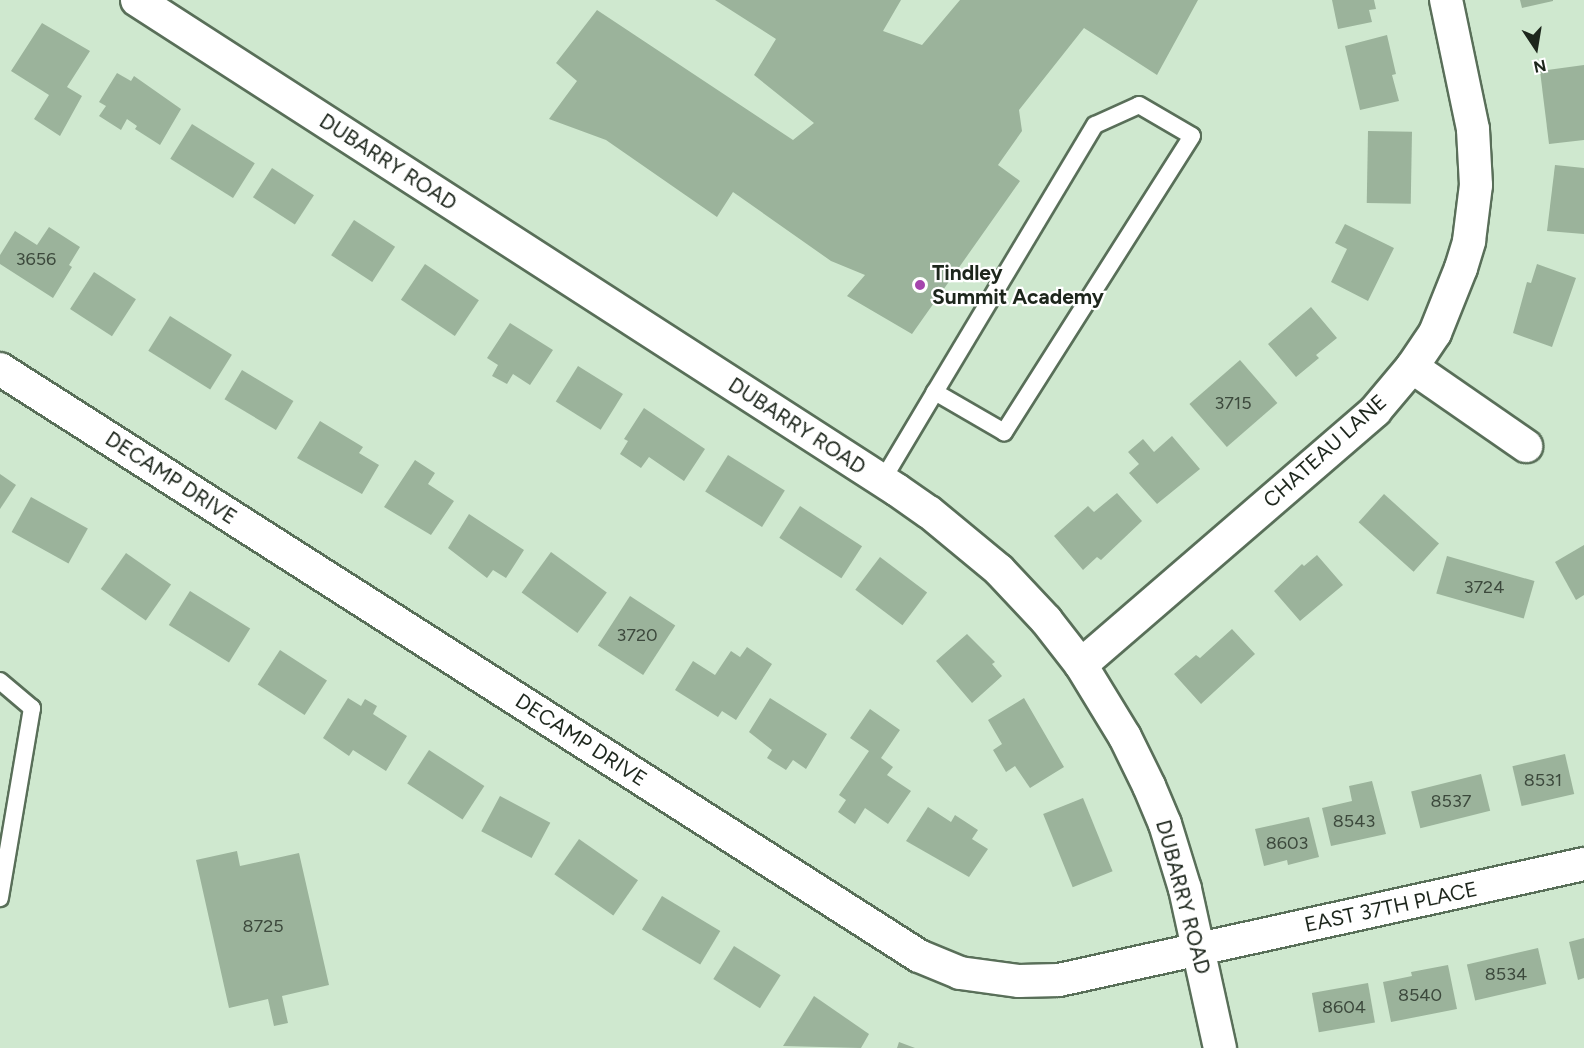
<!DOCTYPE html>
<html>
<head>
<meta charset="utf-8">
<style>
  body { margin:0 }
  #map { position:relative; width:1584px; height:1048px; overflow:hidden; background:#cfe8cf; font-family:Figtree,sans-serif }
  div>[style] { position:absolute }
  .building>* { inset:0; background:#9bb39b; transform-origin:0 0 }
  .roads { filter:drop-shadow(2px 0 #596f59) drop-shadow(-2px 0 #596f59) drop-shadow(0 2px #596f59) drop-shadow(0 -2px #596f59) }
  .lane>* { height:16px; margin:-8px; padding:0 8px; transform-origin:8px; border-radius:8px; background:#fff }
  .street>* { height:32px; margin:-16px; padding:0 16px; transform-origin:16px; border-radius:16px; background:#fff }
  .dots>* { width:16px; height:16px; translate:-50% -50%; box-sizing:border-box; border:3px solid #fff; border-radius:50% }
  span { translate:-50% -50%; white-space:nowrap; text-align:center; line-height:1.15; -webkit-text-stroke:4.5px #fff; paint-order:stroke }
  .number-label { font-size:18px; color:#3c493c }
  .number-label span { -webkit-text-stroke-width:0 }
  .street-label { font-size:21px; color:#1d261c }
  .poi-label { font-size:21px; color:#1d261c; font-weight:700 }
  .left { translate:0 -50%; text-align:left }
  .north { position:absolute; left:1506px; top:18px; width:60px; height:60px; -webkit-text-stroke:4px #fff; paint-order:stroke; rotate:168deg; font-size:16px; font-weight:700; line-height:24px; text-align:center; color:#1d261c }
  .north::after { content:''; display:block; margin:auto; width:21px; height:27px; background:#1d261c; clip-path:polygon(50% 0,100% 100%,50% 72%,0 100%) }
</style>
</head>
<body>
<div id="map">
  <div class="building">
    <div style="clip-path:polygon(715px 0,901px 0,883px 31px,922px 45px,960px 0,1198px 0,1157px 75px,1084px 28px,1019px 110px,1022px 131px,998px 165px,1020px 181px,912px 334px,847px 296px,865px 275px,831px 261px,733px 192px,717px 217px,606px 140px,549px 119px,577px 81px,556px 63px,597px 10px,793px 140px,814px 123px,754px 75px,776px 39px)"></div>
    <div style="clip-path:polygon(1332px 0,1374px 0,1376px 9px,1369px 10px,1372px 22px,1338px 29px)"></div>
    <div style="clip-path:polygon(1520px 0,1553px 0,1553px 1px,1522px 8px)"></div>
    <div style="clip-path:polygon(42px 23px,90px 51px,67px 87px,82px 96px,60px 136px,34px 119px,49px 95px,11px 71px)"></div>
    <div style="clip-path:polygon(1387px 35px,1396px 74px,1392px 75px,1399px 101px,1360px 110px,1345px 46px)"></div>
    <div style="clip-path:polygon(1584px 65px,1584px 140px,1549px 144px,1540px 71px)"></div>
    <div style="clip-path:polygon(117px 73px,131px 81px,134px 76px,181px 109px,160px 145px,135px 129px,137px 126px,127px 119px,121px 130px,99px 116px,106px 106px,99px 102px)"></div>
    <div style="left:192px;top:124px;width:74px;height:41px;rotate:32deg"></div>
    <div style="left:1368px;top:131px;width:44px;height:72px;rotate:1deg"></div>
    <div style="clip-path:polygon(1555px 165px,1584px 168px,1584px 234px,1547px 231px)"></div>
    <div style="left:272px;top:168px;width:50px;height:35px;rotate:33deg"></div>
    <div style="left:354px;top:220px;width:49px;height:42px;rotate:33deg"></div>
    <div style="clip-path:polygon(1345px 224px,1394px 248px,1368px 301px,1331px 282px,1347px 249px,1335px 243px)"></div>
    <div style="clip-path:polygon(49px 227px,80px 247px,69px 265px,72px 267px,53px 298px,0 264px,0 255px,15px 231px,37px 245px)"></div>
    <div style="left:425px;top:264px;width:65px;height:43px;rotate:34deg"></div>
    <div style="clip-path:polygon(1537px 264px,1576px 278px,1552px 347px,1513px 333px,1527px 282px,1531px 283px)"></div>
    <div style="left:94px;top:272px;width:50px;height:44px;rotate:33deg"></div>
    <div style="clip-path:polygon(1311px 307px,1337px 338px,1316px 355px,1319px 358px,1296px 377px,1268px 344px)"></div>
    <div style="left:170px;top:316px;width:73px;height:41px;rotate:32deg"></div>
    <div style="clip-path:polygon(510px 323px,553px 350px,530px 385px,513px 374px,507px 384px,492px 376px,498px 365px,487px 358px)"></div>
    <div style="left:1240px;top:360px;width:57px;height:67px;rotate:49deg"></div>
    <div style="left:578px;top:366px;width:53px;height:42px;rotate:32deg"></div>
    <div style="left:242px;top:370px;width:60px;height:34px;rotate:31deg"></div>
    <div style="clip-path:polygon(644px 408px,705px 449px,684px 481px,649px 457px,641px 468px,620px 454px,628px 441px,624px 439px)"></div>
    <div style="clip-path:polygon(320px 421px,363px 447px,359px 453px,379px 465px,362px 494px,297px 458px)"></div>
    <div style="clip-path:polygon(1172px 436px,1200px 469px,1157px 504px,1129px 473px,1139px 464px,1128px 452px,1143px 439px,1154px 452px)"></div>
    <div style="left:728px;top:455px;width:67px;height:43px;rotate:32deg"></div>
    <div style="clip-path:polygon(415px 460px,435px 473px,428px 484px,454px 501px,431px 535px,384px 507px)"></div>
    <div style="clip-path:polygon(0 474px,16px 485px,0 509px)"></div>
    <div style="clip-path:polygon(1117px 493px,1142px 521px,1101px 560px,1097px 557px,1083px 570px,1054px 536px,1088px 506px,1094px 512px)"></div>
    <div style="left:1384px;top:494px;width:74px;height:38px;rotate:42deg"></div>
    <div style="left:31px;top:497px;width:65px;height:40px;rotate:29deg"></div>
    <div style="left:800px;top:506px;width:74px;height:38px;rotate:33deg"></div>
    <div style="clip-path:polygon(469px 514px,524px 550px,506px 578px,493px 570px,487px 578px,448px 548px)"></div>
    <div style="clip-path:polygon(1584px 545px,1584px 595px,1576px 600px,1555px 562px)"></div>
    <div style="left:551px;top:552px;width:69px;height:50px;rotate:36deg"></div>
    <div style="left:126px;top:553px;width:55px;height:44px;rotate:35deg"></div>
    <div style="clip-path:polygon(1317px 555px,1343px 585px,1300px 621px,1274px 591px,1302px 564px,1304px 566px)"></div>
    <div style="left:1447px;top:556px;width:91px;height:39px;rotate:16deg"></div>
    <div style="left:880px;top:557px;width:59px;height:41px;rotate:37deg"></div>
    <div style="left:190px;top:591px;width:71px;height:40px;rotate:32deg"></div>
    <div style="left:630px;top:596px;width:54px;height:59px;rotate:33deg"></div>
    <div style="clip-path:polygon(1232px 629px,1255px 654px,1201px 704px,1174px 674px,1196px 655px,1200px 658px)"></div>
    <div style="clip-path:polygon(967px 634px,995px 662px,992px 664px,1002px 676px,972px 703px,936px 661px)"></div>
    <div style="clip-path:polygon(747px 647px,772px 664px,736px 720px,722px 711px,718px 717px,675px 690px,693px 661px,715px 675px,731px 651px,740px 657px)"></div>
    <div style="left:280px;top:650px;width:56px;height:41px;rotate:33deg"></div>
    <div style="clip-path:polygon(348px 698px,361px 706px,365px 699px,377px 706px,373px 714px,407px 736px,386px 771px,353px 750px,349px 756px,323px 738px)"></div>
    <div style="clip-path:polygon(770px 698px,827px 734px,806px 769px,793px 760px,786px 770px,767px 758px,772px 750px,749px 732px)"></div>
    <div style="clip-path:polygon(1024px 698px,1064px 767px,1030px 788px,1015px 766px,1006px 772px,993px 750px,1002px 744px,988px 720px)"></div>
    <div style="clip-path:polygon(870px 709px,900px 730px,881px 758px,893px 767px,887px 775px,911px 791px,888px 824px,865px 808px,855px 824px,838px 812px,846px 800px,839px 795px,869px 751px,850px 738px)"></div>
    <div style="left:429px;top:750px;width:66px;height:40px;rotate:33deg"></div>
    <div style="left:1565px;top:754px;width:41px;height:54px;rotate:77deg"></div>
    <div style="left:1481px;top:774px;width:38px;height:72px;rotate:76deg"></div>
    <div style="clip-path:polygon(1372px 781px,1386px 834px,1331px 846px,1322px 808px,1352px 801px,1349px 786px)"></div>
    <div style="left:500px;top:796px;width:57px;height:40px;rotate:28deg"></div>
    <div style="left:1083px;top:798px;width:79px;height:43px;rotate:68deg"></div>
    <div style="clip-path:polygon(928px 807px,951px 822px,955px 815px,978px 830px,972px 839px,988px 849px,969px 877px,906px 841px)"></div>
    <div style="clip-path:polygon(1309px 817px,1319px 857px,1288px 865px,1287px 860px,1264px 866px,1255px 829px)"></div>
    <div style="left:579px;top:839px;width:72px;height:43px;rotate:35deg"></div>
    <div style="clip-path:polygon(237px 851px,240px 866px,299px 853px,329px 985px,282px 996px,288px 1023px,274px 1026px,268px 999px,229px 1008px,196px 860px)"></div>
    <div style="left:662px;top:896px;width:68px;height:39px;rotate:31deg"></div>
    <div style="clip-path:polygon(1584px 938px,1584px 978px,1578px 980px,1569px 942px)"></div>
    <div style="left:734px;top:946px;width:55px;height:39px;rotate:32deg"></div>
    <div style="left:1538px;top:948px;width:37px;height:73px;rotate:77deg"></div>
    <div style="clip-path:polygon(1448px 965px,1457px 1009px,1391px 1022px,1383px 982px,1412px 976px,1411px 972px)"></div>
    <div style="left:1368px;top:983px;width:40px;height:57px;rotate:80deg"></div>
    <div style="clip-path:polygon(814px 996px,869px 1034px,861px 1048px,783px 1046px)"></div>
    <div style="clip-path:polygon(899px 1042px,915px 1048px,897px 1048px)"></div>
  </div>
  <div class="roads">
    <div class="lane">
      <div style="left:882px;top:481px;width:104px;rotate:-59.2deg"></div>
      <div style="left:935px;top:392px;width:311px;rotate:-59.1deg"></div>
      <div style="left:1095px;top:125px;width:48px;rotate:-24.4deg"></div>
      <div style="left:1139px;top:105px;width:61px;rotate:30.3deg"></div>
      <div style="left:1192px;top:136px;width:351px;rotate:122.4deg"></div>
      <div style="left:1004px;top:432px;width:80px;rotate:-149.9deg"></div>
      <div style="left:0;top:681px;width:42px;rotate:40.2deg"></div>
      <div style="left:32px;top:708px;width:193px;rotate:99.6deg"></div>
    </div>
    <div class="street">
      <div style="left:137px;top:0;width:904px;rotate:32.81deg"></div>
      <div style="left:897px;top:490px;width:39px;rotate:35deg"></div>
      <div style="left:929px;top:512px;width:91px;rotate:39.6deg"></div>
      <div style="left:999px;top:570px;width:69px;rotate:46.8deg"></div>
      <div style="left:1046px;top:620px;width:57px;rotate:52.1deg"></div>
      <div style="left:1081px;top:665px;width:84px;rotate:58.6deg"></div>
      <div style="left:1125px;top:737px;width:55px;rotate:63.9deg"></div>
      <div style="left:1149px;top:786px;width:41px;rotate:67.2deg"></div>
      <div style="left:1165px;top:824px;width:68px;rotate:72.9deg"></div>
      <div style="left:1185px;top:889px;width:163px;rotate:77.6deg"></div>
      <div style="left:1412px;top:367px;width:139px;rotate:34.7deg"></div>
      <div style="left:0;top:369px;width:1090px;rotate:32.57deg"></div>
      <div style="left:919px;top:956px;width:44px;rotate:22.5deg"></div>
      <div style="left:960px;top:973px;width:60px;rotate:7.7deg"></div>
      <div style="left:1019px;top:981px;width:40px;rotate:-1.4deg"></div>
      <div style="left:1059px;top:980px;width:538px;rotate:-12.46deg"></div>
      <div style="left:1081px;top:665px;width:389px;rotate:-40.8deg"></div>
      <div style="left:1375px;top:411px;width:57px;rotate:-49.9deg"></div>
      <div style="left:1412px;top:367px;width:41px;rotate:-55.9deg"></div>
      <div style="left:1435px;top:333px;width:70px;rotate:-68.2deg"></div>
      <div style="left:1461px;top:268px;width:28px;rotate:-73deg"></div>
      <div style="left:1469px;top:241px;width:56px;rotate:-82.9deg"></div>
      <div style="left:1476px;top:185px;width:56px;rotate:-93.1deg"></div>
      <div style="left:1473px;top:129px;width:132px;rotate:-101.8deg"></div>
    </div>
  </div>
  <div class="dots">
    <div style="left:920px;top:285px;background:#a545ad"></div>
  </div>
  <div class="number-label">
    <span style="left:36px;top:259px">3656</span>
    <span style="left:1233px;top:403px">3715</span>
    <span style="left:1484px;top:587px">3724</span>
    <span style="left:637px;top:635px">3720</span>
    <span style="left:1543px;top:780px">8531</span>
    <span style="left:1451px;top:801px">8537</span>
    <span style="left:1354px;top:821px">8543</span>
    <span style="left:1287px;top:843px">8603</span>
    <span style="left:263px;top:926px">8725</span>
    <span style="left:1506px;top:974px">8534</span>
    <span style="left:1420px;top:995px">8540</span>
    <span style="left:1344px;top:1007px">8604</span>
  </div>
  <div class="street-label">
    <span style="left:388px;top:162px;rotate:33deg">DUBARRY ROAD</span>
    <span style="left:797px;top:426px;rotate:33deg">DUBARRY ROAD</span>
    <span style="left:1325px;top:451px;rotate:-42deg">CHATEAU LANE</span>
    <span style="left:171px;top:478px;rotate:33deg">DECAMP DRIVE</span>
    <span style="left:581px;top:740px;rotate:33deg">DECAMP DRIVE</span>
    <span style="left:1183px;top:897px;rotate:75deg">DUBARRY ROAD</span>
    <span style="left:1391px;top:907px;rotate:-12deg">EAST 37TH PLACE</span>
  </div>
  <div class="poi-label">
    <span class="left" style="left:932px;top:285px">Tindley<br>Summit Academy</span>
  </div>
  <div class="north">N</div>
</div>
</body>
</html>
